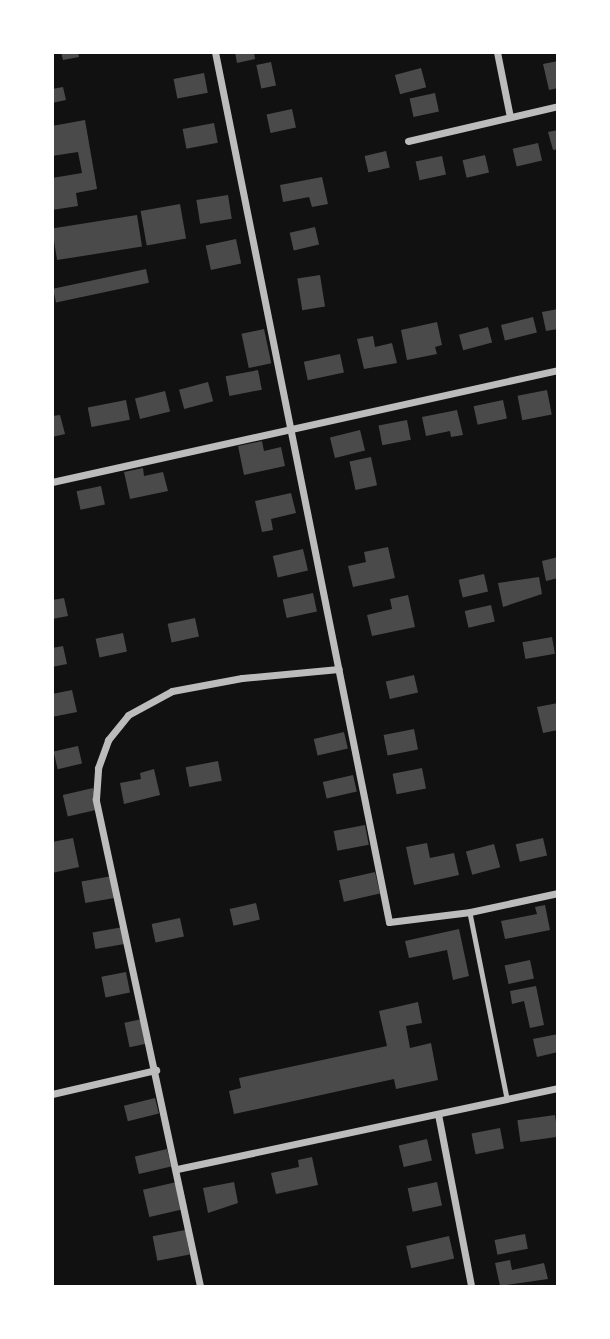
<!DOCTYPE html>
<html>
<head>
<meta charset="utf-8">
<style>
  body { margin:0 }
  #map { position:relative; width:610px; height:1339px; overflow:hidden; background:#111; font-family:"PT Sans Narrow",sans-serif }
  div>[style] { position:absolute }
  .building>* { inset:0; background:#4a4a4a; transform-origin:0 0 }
  .service>* { height:4.5px; margin:-2.25px; padding:0 2.25px; transform-origin:2.25px; border-radius:2.25px; background:#bcbcbc }
  .minor>* { height:7px; margin:-3.5px; padding:0 3.5px; transform-origin:3.5px; border-radius:3.5px; background:#bcbcbc }
  span { translate:-50% -50%; white-space:nowrap; text-align:center; line-height:1.15; -webkit-text-stroke:6px #fff; paint-order:stroke }
  .frame { position:absolute; inset:0; border:54px solid #fff; pointer-events:none }
</style>
</head>
<body>
<div id="map">
  <div class="building">
    <div style="clip-path:polygon(61px 52px,78px 52px,79px 57px,63px 60px)"></div>
    <div style="clip-path:polygon(235px 52px,254px 52px,255px 59px,237px 63px)"></div>
    <div style="clip-path:polygon(558px 61px,558px 88px,549px 90px,543px 64px)"></div>
    <div style="left:271px;top:62px;width:24px;height:15px;rotate:78deg"></div>
    <div style="left:421px;top:68px;width:20px;height:27px;rotate:75deg"></div>
    <div style="left:204px;top:73px;width:20px;height:31px;rotate:79deg"></div>
    <div style="clip-path:polygon(63px 87px,66px 100px,52px 103px,52px 89px)"></div>
    <div style="left:435px;top:93px;width:19px;height:26px;rotate:78deg"></div>
    <div style="left:292px;top:109px;width:19px;height:26px;rotate:78deg"></div>
    <div style="clip-path:polygon(85px 120px,97px 189px,76px 193px,78px 206px,52px 210px,52px 178px,82px 173px,78px 152px,52px 156px,52px 126px)"></div>
    <div style="left:214px;top:123px;width:20px;height:32px;rotate:79deg"></div>
    <div style="clip-path:polygon(558px 130px,558px 149px,553px 150px,548px 132px)"></div>
    <div style="left:538px;top:143px;width:18px;height:26px;rotate:77deg"></div>
    <div style="left:386px;top:151px;width:17px;height:22px;rotate:77deg"></div>
    <div style="left:485px;top:155px;width:18px;height:23px;rotate:77deg"></div>
    <div style="left:442px;top:156px;width:19px;height:27px;rotate:78deg"></div>
    <div style="clip-path:polygon(322px 177px,328px 204px,312px 207px,309px 197px,283px 202px,280px 185px)"></div>
    <div style="left:228px;top:195px;width:24px;height:32px;rotate:81deg"></div>
    <div style="left:180px;top:204px;width:35px;height:40px;rotate:80deg"></div>
    <div style="left:137px;top:215px;width:32px;height:86px;rotate:81deg"></div>
    <div style="left:315px;top:227px;width:18px;height:26px;rotate:77deg"></div>
    <div style="left:236px;top:239px;width:25px;height:31px;rotate:78deg"></div>
    <div style="left:146px;top:269px;width:14px;height:95px;rotate:78deg"></div>
    <div style="left:320px;top:275px;width:32px;height:23px;rotate:81deg"></div>
    <div style="clip-path:polygon(558px 309px,558px 329px,546px 331px,542px 312px)"></div>
    <div style="left:533px;top:317px;width:16px;height:33px;rotate:76deg"></div>
    <div style="clip-path:polygon(437px 322px,442px 345px,435px 347px,437px 354px,407px 360px,401px 330px)"></div>
    <div style="left:488px;top:327px;width:16px;height:30px;rotate:75deg"></div>
    <div style="left:264px;top:329px;width:35px;height:23px;rotate:78deg"></div>
    <div style="clip-path:polygon(373px 336px,375px 347px,392px 343px,397px 363px,364px 369px,357px 339px)"></div>
    <div style="left:340px;top:354px;width:19px;height:37px;rotate:78deg"></div>
    <div style="left:258px;top:370px;width:20px;height:33px;rotate:79deg"></div>
    <div style="left:208px;top:382px;width:20px;height:30px;rotate:75deg"></div>
    <div style="left:547px;top:390px;width:25px;height:30px;rotate:79deg"></div>
    <div style="left:165px;top:391px;width:21px;height:31px;rotate:76deg"></div>
    <div style="left:126px;top:400px;width:20px;height:39px;rotate:79deg"></div>
    <div style="left:503px;top:400px;width:19px;height:30px;rotate:78deg"></div>
    <div style="clip-path:polygon(457px 410px,463px 435px,451px 437px,450px 431px,426px 436px,422px 417px)"></div>
    <div style="clip-path:polygon(60px 415px,65px 434px,52px 437px,52px 416px)"></div>
    <div style="left:407px;top:420px;width:20px;height:29px;rotate:79deg"></div>
    <div style="left:360px;top:430px;width:21px;height:31px;rotate:76deg"></div>
    <div style="clip-path:polygon(262px 441px,264px 451px,281px 447px,285px 466px,244px 475px,238px 446px)"></div>
    <div style="left:371px;top:457px;width:29px;height:22px;rotate:78deg"></div>
    <div style="clip-path:polygon(143px 468px,144px 476px,163px 472px,168px 491px,130px 499px,124px 472px)"></div>
    <div style="left:101px;top:486px;width:19px;height:25px;rotate:78deg"></div>
    <div style="clip-path:polygon(291px 493px,296px 513px,271px 519px,273px 530px,262px 532px,255px 501px)"></div>
    <div style="clip-path:polygon(388px 547px,395px 578px,353px 587px,348px 566px,366px 562px,364px 552px)"></div>
    <div style="left:303px;top:549px;width:22px;height:31px;rotate:77deg"></div>
    <div style="clip-path:polygon(558px 557px,558px 578px,546px 581px,542px 561px)"></div>
    <div style="left:484px;top:574px;width:18px;height:26px;rotate:77deg"></div>
    <div style="clip-path:polygon(539px 577px,542px 594px,503px 607px,498px 583px)"></div>
    <div style="left:313px;top:593px;width:19px;height:31px;rotate:78deg"></div>
    <div style="clip-path:polygon(408px 595px,415px 627px,372px 636px,367px 615px,392px 609px,390px 599px)"></div>
    <div style="clip-path:polygon(64px 598px,68px 616px,52px 619px,52px 600px)"></div>
    <div style="left:491px;top:605px;width:17px;height:27px;rotate:77deg"></div>
    <div style="left:195px;top:618px;width:19px;height:28px;rotate:78deg"></div>
    <div style="left:123px;top:633px;width:19px;height:28px;rotate:78deg"></div>
    <div style="left:552px;top:637px;width:17px;height:30px;rotate:80deg"></div>
    <div style="clip-path:polygon(63px 646px,67px 664px,52px 667px,52px 648px)"></div>
    <div style="left:414px;top:675px;width:18px;height:29px;rotate:77deg"></div>
    <div style="clip-path:polygon(72px 690px,77px 712px,52px 717px,52px 694px)"></div>
    <div style="clip-path:polygon(558px 703px,558px 730px,543px 733px,537px 707px)"></div>
    <div style="left:414px;top:729px;width:21px;height:31px;rotate:79deg"></div>
    <div style="left:344px;top:732px;width:17px;height:31px;rotate:77deg"></div>
    <div style="left:78px;top:746px;width:18px;height:25px;rotate:77deg"></div>
    <div style="left:218px;top:761px;width:20px;height:33px;rotate:79deg"></div>
    <div style="left:422px;top:768px;width:21px;height:30px;rotate:79deg"></div>
    <div style="clip-path:polygon(154px 769px,160px 795px,124px 804px,120px 783px,141px 779px,140px 773px)"></div>
    <div style="left:353px;top:775px;width:17px;height:31px;rotate:77deg"></div>
    <div style="left:93px;top:788px;width:22px;height:31px;rotate:77deg"></div>
    <div style="left:365px;top:825px;width:20px;height:32px;rotate:79deg"></div>
    <div style="clip-path:polygon(73px 838px,79px 867px,52px 873px,52px 842px)"></div>
    <div style="left:543px;top:838px;width:18px;height:28px;rotate:77deg"></div>
    <div style="clip-path:polygon(427px 843px,430px 858px,454px 853px,459px 875px,414px 885px,406px 847px)"></div>
    <div style="left:494px;top:844px;width:24px;height:29px;rotate:75deg"></div>
    <div style="left:375px;top:872px;width:22px;height:37px;rotate:77deg"></div>
    <div style="left:112px;top:876px;width:22px;height:31px;rotate:80deg"></div>
    <div style="left:256px;top:903px;width:17px;height:27px;rotate:77deg"></div>
    <div style="clip-path:polygon(545px 905px,550px 930px,505px 939px,501px 921px,537px 914px,535px 907px)"></div>
    <div style="left:180px;top:918px;width:19px;height:29px;rotate:78deg"></div>
    <div style="left:123px;top:927px;width:17px;height:31px;rotate:80deg"></div>
    <div style="clip-path:polygon(459px 929px,469px 976px,453px 980px,447px 950px,409px 958px,405px 941px)"></div>
    <div style="left:530px;top:960px;width:19px;height:26px;rotate:78deg"></div>
    <div style="left:126px;top:972px;width:21px;height:25px;rotate:79deg"></div>
    <div style="clip-path:polygon(536px 986px,544px 1025px,530px 1028px,524px 1001px,512px 1004px,510px 991px)"></div>
    <div style="clip-path:polygon(418px 1002px,422px 1023px,406px 1026px,410px 1048px,431px 1043px,438px 1080px,396px 1089px,394px 1079px,234px 1114px,229px 1091px,241px 1088px,239px 1078px,387px 1046px,379px 1011px)"></div>
    <div style="left:142px;top:1019px;width:25px;height:18px;rotate:78deg"></div>
    <div style="clip-path:polygon(558px 1034px,558px 1052px,537px 1057px,533px 1039px)"></div>
    <div style="left:155px;top:1098px;width:16px;height:32px;rotate:76deg"></div>
    <div style="left:555px;top:1115px;width:22px;height:38px;rotate:82deg"></div>
    <div style="left:500px;top:1128px;width:21px;height:29px;rotate:79deg"></div>
    <div style="left:427px;top:1139px;width:22px;height:29px;rotate:77deg"></div>
    <div style="left:167px;top:1149px;width:18px;height:33px;rotate:77deg"></div>
    <div style="clip-path:polygon(312px 1157px,318px 1185px,276px 1194px,271px 1173px,299px 1167px,298px 1160px)"></div>
    <div style="left:181px;top:1181px;width:28px;height:39px;rotate:77deg"></div>
    <div style="clip-path:polygon(234px 1182px,238px 1203px,208px 1213px,203px 1188px)"></div>
    <div style="left:437px;top:1182px;width:24px;height:30px;rotate:78deg"></div>
    <div style="left:185px;top:1230px;width:25px;height:33px;rotate:79deg"></div>
    <div style="left:525px;top:1234px;width:15px;height:31px;rotate:79deg"></div>
    <div style="left:449px;top:1236px;width:23px;height:44px;rotate:77deg"></div>
    <div style="clip-path:polygon(510px 1260px,512px 1270px,544px 1263px,548px 1279px,500px 1286px,495px 1263px)"></div>
  </div>
  <div class="service">
    <div style="left:470px;top:913px;width:190px;rotate:78.7deg"></div>
  </div>
  <div class="minor">
    <div style="left:215px;top:52px;width:887px;rotate:78.69deg"></div>
    <div style="left:389px;top:922px;width:82px;rotate:-7deg"></div>
    <div style="left:470px;top:912px;width:90px;rotate:-12.2deg"></div>
    <div style="left:497px;top:52px;width:66px;rotate:78.7deg"></div>
    <div style="left:408px;top:141px;width:154px;rotate:-13.1deg"></div>
    <div style="left:52px;top:482px;width:518px;rotate:-12.48deg"></div>
    <div style="left:52px;top:1094px;width:107px;rotate:-13deg"></div>
    <div style="left:438px;top:1114px;width:175px;rotate:79.1deg"></div>
    <div style="left:177px;top:1169px;width:390px;rotate:-12deg"></div>
    <div style="left:200px;top:1286px;width:498px;rotate:-102.1deg"></div>
    <div style="left:96px;top:799px;width:31px;rotate:-86deg"></div>
    <div style="left:98px;top:768px;width:30px;rotate:-70deg"></div>
    <div style="left:108px;top:740px;width:32px;rotate:-51deg"></div>
    <div style="left:128px;top:715px;width:50px;rotate:-28.6deg"></div>
    <div style="left:172px;top:691px;width:71px;rotate:-10.5deg"></div>
    <div style="left:242px;top:678px;width:97px;rotate:-5.3deg"></div>
  </div>
  <div class="frame"></div>
</div>
</body>
</html>
